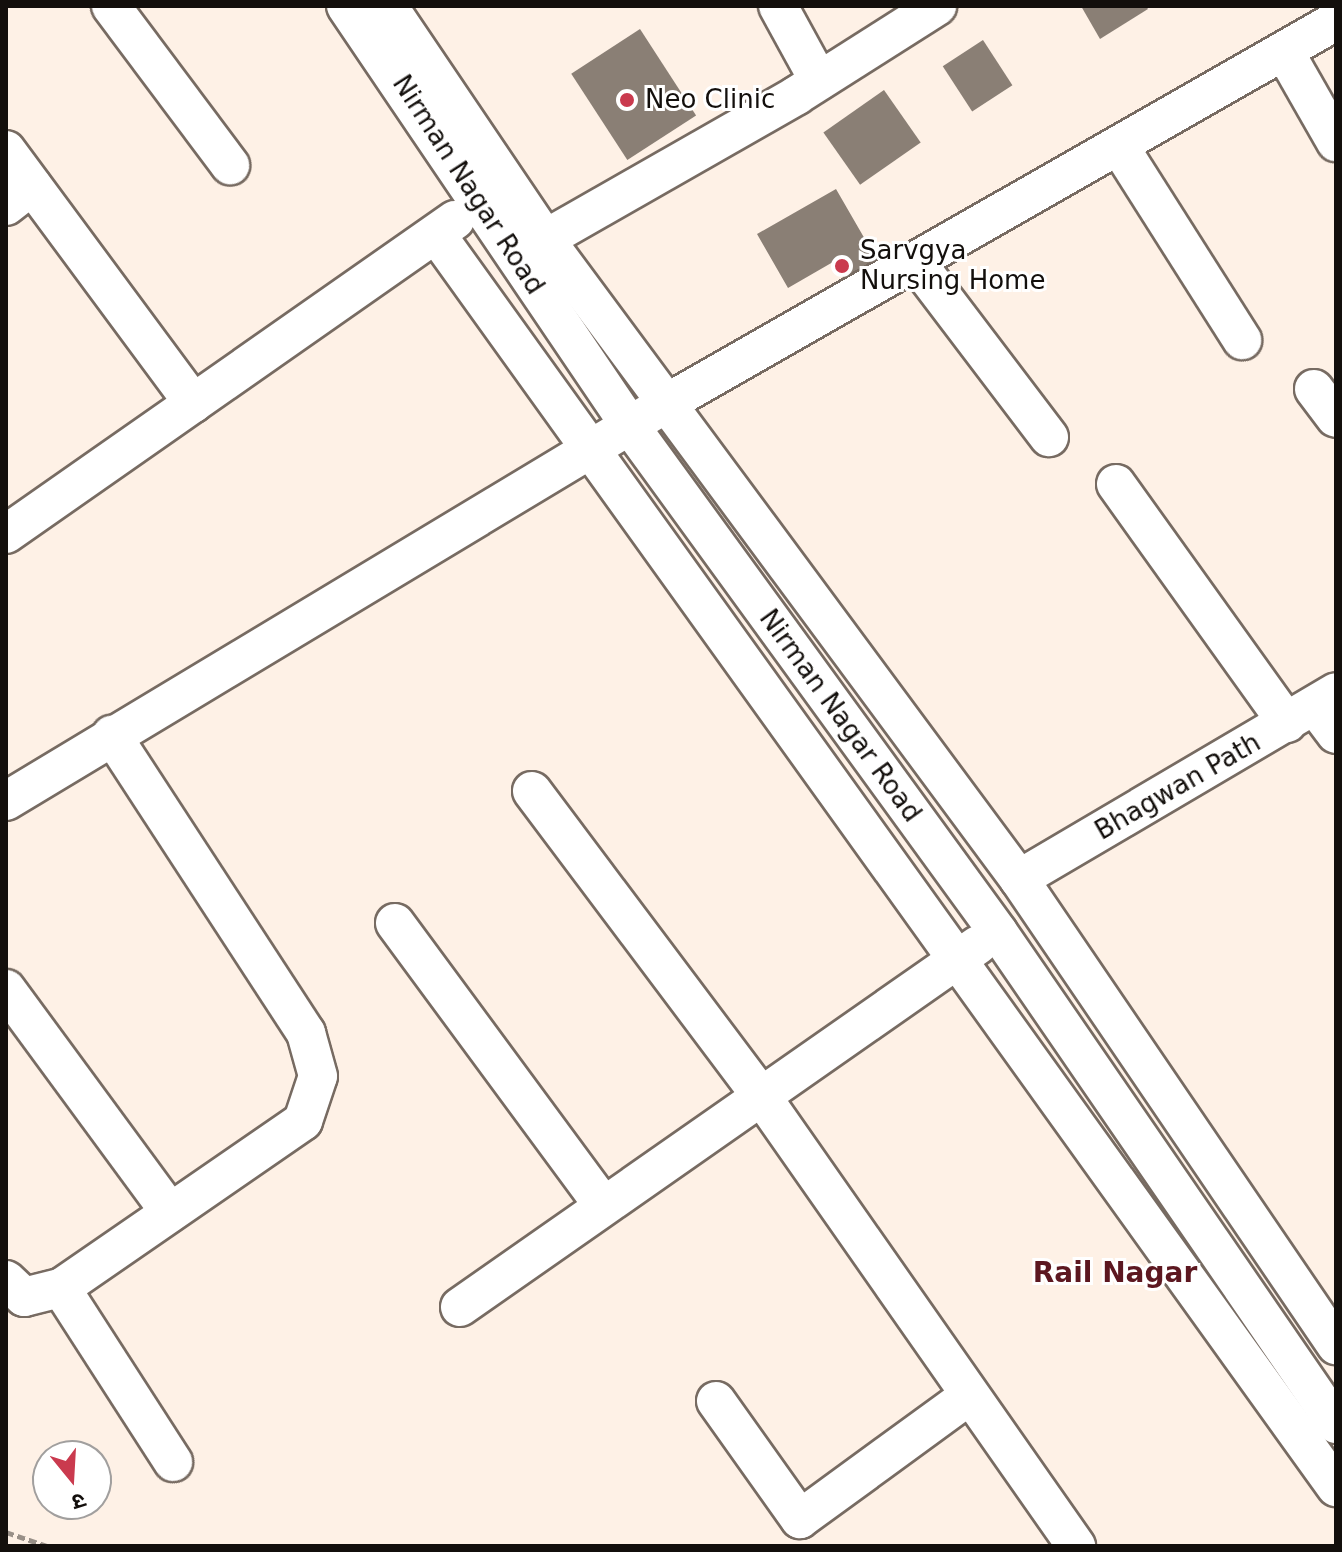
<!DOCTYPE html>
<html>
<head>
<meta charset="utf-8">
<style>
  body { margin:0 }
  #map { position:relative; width:1342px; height:1552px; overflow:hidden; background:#fef1e6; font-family:"DejaVu Sans","Noto Sans Devanagari",sans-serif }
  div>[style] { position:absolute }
  .building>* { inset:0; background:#8a7f75; transform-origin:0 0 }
  .path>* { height:5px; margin-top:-2.5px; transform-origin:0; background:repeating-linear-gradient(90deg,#999088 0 8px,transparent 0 12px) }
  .roads { filter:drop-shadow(2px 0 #776b62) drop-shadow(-2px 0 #776b62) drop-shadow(0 2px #776b62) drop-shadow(0 -2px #776b62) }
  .minor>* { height:38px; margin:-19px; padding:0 19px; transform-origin:19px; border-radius:19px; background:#fff }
  .dots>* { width:22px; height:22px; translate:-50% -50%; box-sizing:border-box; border:4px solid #fff; border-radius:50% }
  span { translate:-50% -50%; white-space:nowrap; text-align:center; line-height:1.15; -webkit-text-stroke:6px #fff; paint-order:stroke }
  .poi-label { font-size:26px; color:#130f0c }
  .left { translate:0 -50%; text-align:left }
  .street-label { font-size:26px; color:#130f0c }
  .neighbourhood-label { font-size:28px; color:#5c1720; font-weight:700 }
  .frame { position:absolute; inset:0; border:8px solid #130f0c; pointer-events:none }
  .north { position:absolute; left:32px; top:1440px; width:80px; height:80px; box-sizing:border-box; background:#fff; border:2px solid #a19f9e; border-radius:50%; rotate:162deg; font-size:22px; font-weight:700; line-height:32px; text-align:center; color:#130f0c }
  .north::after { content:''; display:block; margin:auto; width:28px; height:36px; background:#ca3a4e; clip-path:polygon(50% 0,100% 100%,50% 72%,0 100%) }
</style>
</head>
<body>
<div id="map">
  <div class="building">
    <div style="clip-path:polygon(1081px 6px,1146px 6px,1148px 9px,1100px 39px)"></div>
    <div style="left:640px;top:29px;width:103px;height:82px;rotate:57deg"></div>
    <div style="left:983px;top:40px;width:54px;height:48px;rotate:57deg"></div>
    <div style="left:884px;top:90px;width:64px;height:74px;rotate:55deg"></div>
    <div style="clip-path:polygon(836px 189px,877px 260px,844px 280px,833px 262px,788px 288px,757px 234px)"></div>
  </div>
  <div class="path">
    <div style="left:6px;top:1532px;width:43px;rotate:18.9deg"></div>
  </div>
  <div class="roads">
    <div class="minor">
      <div style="left:111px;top:6px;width:199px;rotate:53.2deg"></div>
      <div style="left:346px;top:6px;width:507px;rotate:55.93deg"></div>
      <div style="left:630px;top:426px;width:626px;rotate:53.97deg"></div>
      <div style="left:998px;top:932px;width:597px;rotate:55.51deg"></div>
      <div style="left:388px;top:6px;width:281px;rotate:56deg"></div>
      <div style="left:545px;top:239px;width:796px;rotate:53.48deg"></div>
      <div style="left:1019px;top:879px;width:564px;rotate:55.77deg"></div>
      <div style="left:778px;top:6px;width:85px;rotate:61.3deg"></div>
      <div style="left:1284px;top:51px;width:105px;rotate:60.3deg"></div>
      <div style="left:1119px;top:146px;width:230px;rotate:57.6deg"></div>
      <div style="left:6px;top:150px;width:315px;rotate:53.5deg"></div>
      <div style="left:6px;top:206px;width:33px;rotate:-38deg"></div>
      <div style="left:436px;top:234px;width:1543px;rotate:54.31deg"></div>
      <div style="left:545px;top:239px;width:290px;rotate:-29.7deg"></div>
      <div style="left:797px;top:95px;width:166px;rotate:-32.4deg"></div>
      <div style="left:916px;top:262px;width:220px;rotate:52.8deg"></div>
      <div style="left:1314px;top:389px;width:36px;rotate:53deg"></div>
      <div style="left:1116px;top:484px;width:294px;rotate:54.4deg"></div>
      <div style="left:6px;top:534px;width:548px;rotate:-34.97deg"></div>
      <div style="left:1315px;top:706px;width:35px;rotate:53deg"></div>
      <div style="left:532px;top:791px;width:395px;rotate:53.1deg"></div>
      <div style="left:769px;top:1107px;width:536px;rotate:55.03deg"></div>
      <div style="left:6px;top:801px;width:772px;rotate:-31.05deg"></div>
      <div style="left:667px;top:403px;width:770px;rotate:-29.73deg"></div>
      <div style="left:1019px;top:879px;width:368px;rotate:-30.5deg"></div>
      <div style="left:395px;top:923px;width:350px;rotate:53.6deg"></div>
      <div style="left:6px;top:989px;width:277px;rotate:53.7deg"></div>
      <div style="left:6px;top:1280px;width:25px;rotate:43deg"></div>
      <div style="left:24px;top:1297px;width:38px;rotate:-14deg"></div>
      <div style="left:61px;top:1288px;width:294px;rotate:-34.6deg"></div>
      <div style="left:303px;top:1121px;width:47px;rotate:-71.6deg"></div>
      <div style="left:318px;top:1076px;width:45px;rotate:-105.6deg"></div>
      <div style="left:306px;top:1033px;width:356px;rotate:-123.1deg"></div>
      <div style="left:61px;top:1288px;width:207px;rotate:57.2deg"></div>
      <div style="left:460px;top:1307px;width:632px;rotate:-34.95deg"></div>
      <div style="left:716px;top:1401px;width:145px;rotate:54.6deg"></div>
      <div style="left:800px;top:1519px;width:210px;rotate:-36.1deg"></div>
    </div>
  </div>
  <div class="dots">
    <div style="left:627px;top:100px;background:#ca3a4e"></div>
    <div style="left:842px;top:266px;background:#ca3a4e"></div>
  </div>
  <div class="poi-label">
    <span class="left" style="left:645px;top:100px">Neo Clinic</span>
    <span class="left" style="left:860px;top:266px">Sarvgya<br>Nursing Home</span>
  </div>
  <div class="street-label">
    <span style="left:468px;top:185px;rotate:57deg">Nirman Nagar Road</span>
    <span style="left:840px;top:716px;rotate:54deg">Nirman Nagar Road</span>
    <span style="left:1178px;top:787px;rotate:-30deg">Bhagwan Path</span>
  </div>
  <div class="neighbourhood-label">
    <span style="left:1115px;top:1273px">Rail Nagar</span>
  </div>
  <div class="frame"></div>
  <div class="north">उ</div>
</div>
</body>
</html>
